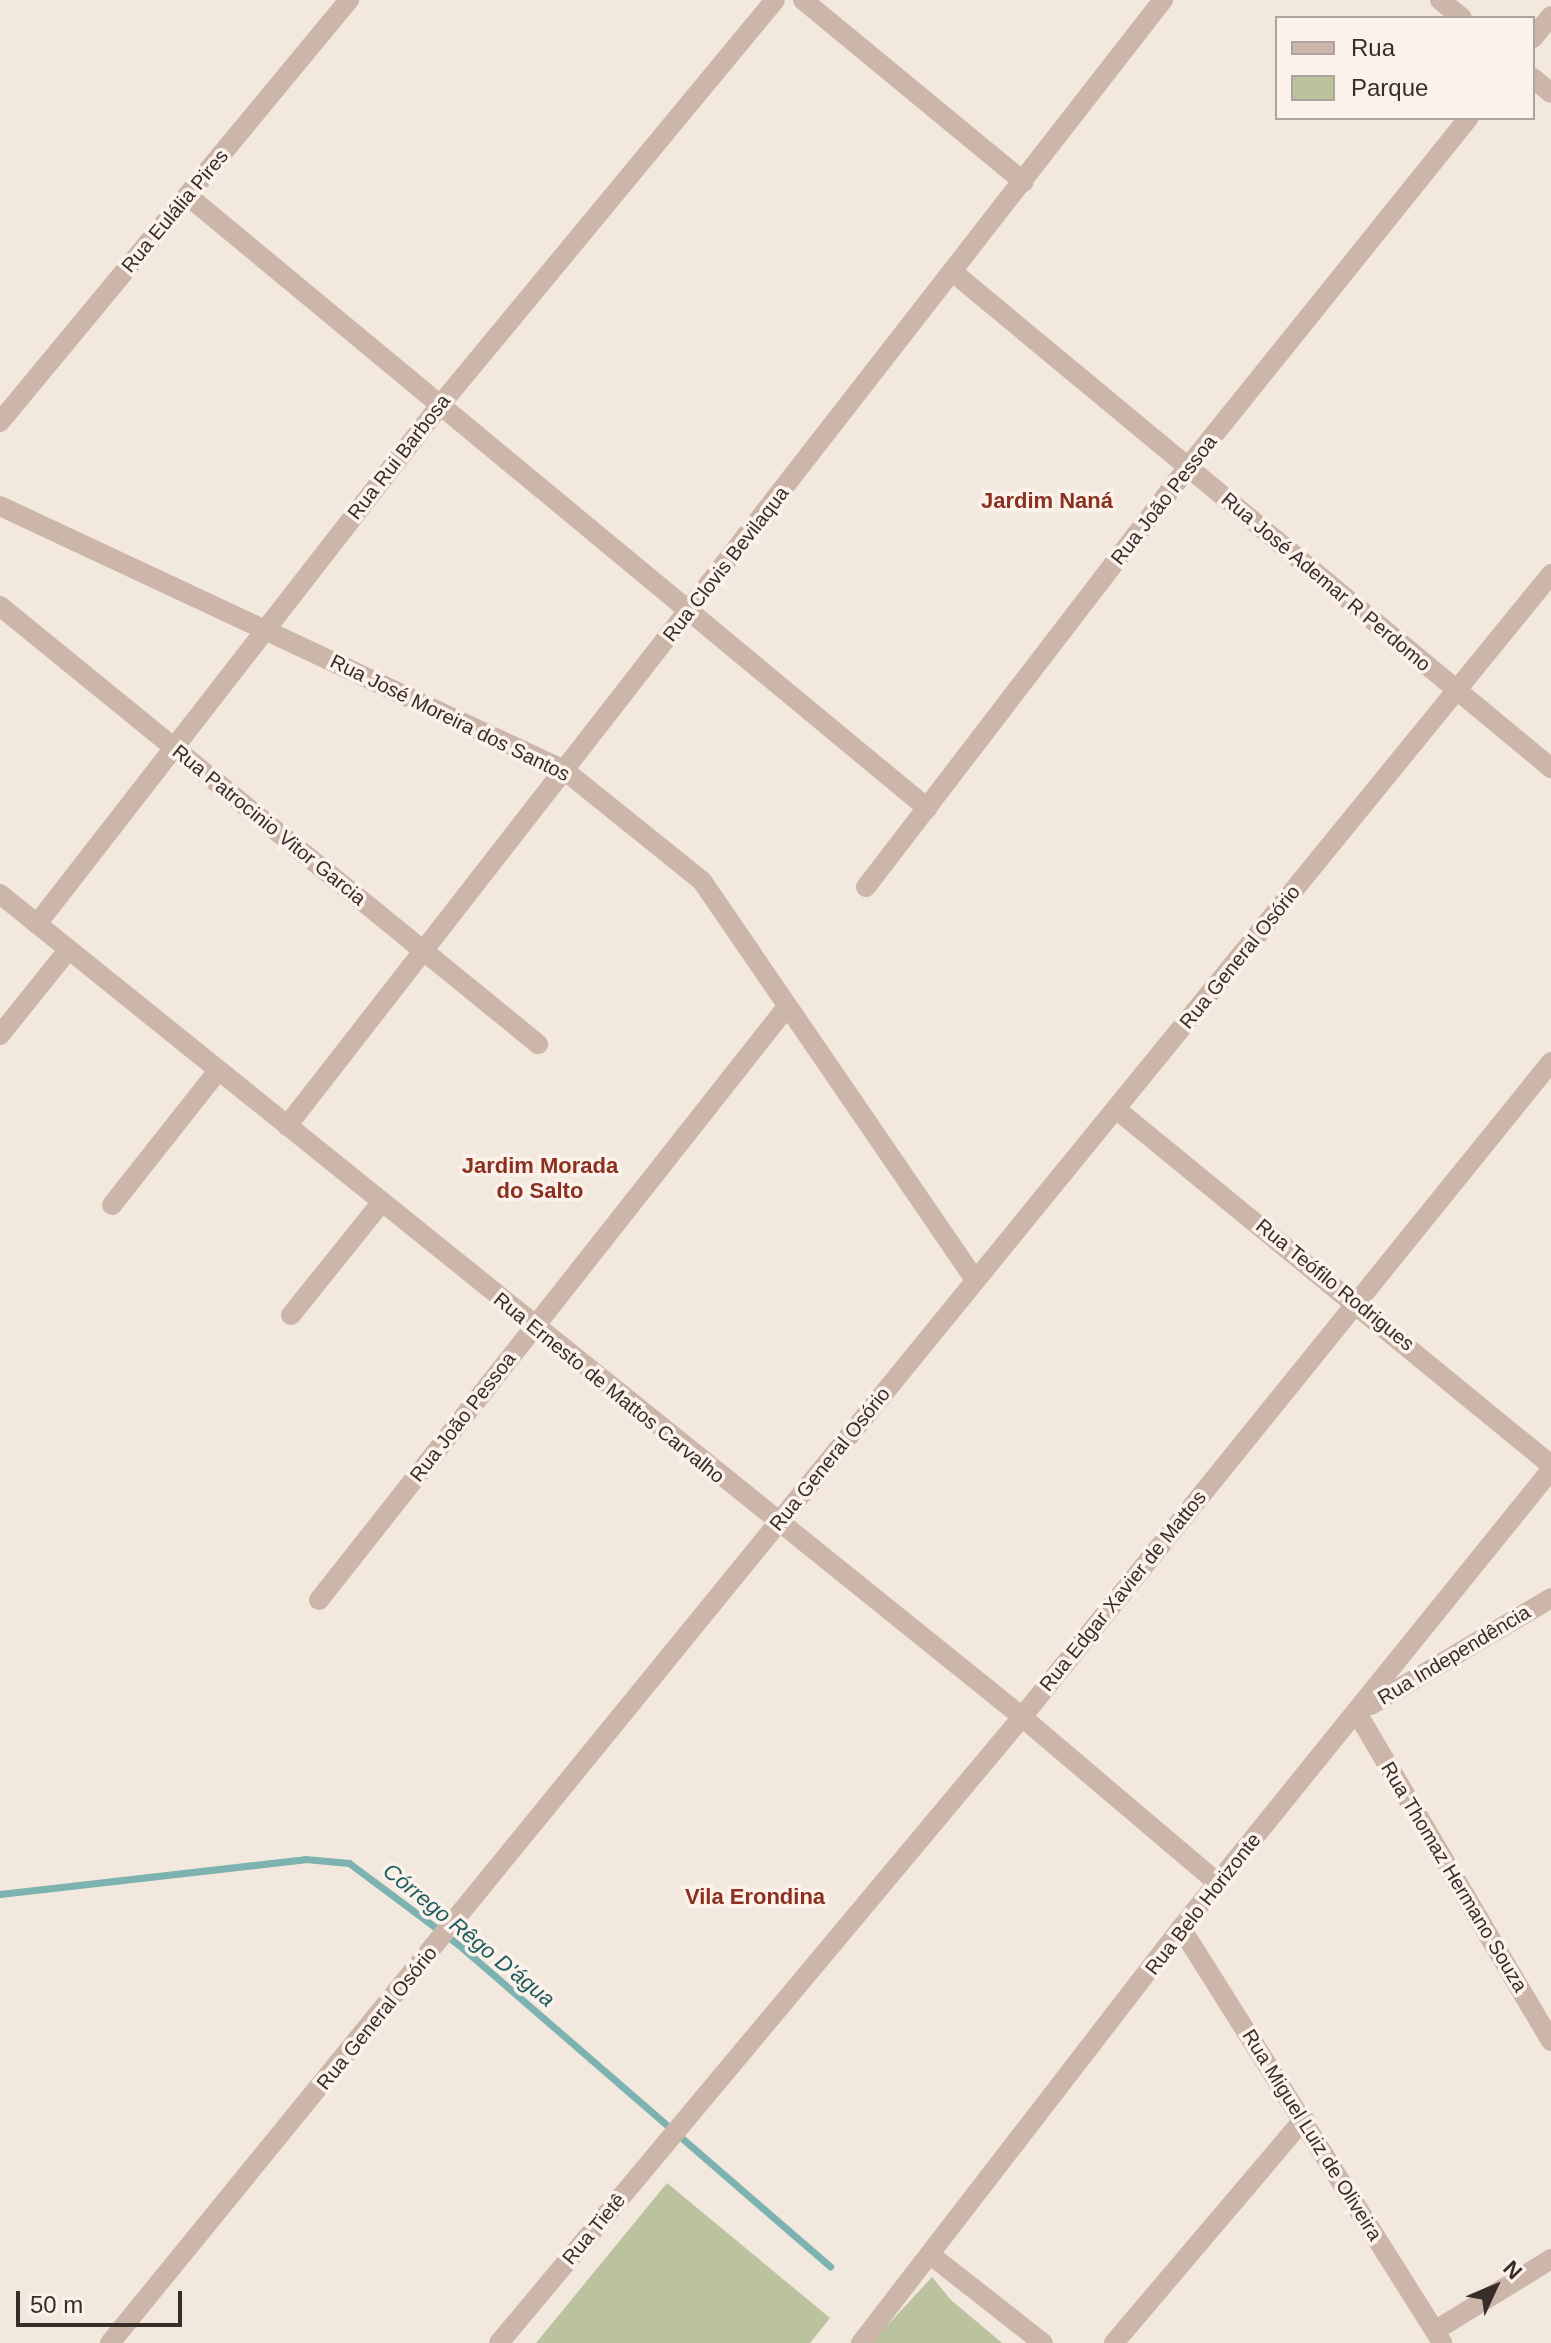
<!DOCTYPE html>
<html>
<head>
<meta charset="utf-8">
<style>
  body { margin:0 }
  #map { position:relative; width:1551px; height:2343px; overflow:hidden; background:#f3e8de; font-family:Arial,sans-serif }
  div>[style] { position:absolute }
  .green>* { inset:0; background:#bac39d }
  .stream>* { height:7px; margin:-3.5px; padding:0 3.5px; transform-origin:3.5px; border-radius:3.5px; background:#7cb2b0 }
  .minor>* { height:20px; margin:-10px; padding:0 10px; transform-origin:10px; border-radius:10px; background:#ccb6a9 }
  span { translate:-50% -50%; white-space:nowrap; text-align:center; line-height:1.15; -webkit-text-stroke:7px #fbf2eb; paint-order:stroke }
  .street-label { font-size:20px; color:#392d29 }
  .neighbourhood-label { font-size:22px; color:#8b301f; font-weight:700 }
  .water-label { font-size:22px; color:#1d5d5c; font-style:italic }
  .legend { position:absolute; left:1275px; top:16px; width:260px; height:104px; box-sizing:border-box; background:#fbf2eb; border:2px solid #ada39d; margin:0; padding:10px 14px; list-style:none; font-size:24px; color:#392d29 }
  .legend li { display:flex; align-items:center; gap:16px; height:40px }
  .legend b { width:40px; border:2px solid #ada39d }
  .north { position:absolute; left:1455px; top:2247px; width:80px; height:80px; -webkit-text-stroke:6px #fbf2eb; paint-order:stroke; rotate:46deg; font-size:22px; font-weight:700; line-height:32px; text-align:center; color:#392d29 }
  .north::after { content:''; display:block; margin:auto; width:28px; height:36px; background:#392d29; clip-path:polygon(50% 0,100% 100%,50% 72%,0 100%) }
  .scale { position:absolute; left:16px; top:2291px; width:166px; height:36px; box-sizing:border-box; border:4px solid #392d29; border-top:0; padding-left:10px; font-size:24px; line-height:28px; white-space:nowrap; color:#392d29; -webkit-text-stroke:6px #fbf2eb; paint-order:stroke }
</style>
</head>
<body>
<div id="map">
  <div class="green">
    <div style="clip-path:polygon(667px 2183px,830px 2318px,810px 2343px,536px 2343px)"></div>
    <div style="clip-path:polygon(932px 2277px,951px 2300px,1002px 2343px,871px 2343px)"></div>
  </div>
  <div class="stream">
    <div style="left:0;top:1894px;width:307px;rotate:-6.5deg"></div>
    <div style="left:305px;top:1859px;width:44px;rotate:5.2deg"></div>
    <div style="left:349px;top:1863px;width:137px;rotate:36.7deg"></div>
    <div style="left:459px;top:1945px;width:491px;rotate:40.9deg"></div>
  </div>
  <div class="minor">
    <div style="left:803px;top:0;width:286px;rotate:39.5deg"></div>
    <div style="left:1440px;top:0;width:28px;rotate:39deg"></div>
    <div style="left:1533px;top:38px;width:28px;rotate:-51deg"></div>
    <div style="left:1533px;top:78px;width:23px;rotate:40deg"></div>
    <div style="left:188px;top:196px;width:960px;rotate:39.63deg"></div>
    <div style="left:954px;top:273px;width:776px;rotate:39.66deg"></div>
    <div style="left:0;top:422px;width:548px;rotate:-50.41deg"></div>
    <div style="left:0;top:506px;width:623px;rotate:25.08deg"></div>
    <div style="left:564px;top:770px;width:177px;rotate:38.8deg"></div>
    <div style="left:702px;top:881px;width:483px;rotate:55.6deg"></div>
    <div style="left:0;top:606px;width:694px;rotate:39.15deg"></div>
    <div style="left:866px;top:887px;width:529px;rotate:-52.52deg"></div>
    <div style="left:1188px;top:467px;width:448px;rotate:-51.2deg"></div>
    <div style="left:0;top:894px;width:1312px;rotate:38.84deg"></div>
    <div style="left:1022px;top:1717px;width:257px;rotate:40.3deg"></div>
    <div style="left:37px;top:924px;width:658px;rotate:-52.16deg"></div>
    <div style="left:441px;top:404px;width:524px;rotate:-50.42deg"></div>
    <div style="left:0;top:1035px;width:109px;rotate:-51.3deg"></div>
    <div style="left:1116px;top:1109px;width:562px;rotate:39.3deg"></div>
    <div style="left:287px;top:1126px;width:1427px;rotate:-52.12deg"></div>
    <div style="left:112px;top:1205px;width:171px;rotate:-51.7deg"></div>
    <div style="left:291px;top:1315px;width:144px;rotate:-51.2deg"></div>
    <div style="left:319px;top:1600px;width:754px;rotate:-51.73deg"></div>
    <div style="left:1371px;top:1705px;width:209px;rotate:-30.7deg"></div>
    <div style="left:1357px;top:1713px;width:381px;rotate:59.4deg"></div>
    <div style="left:1181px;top:1928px;width:490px;rotate:57.8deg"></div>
    <div style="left:932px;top:2256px;width:141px;rotate:38.1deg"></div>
    <div style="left:1436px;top:2330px;width:135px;rotate:-31.7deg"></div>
    <div style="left:110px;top:2343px;width:2282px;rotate:-50.83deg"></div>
    <div style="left:499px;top:2343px;width:816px;rotate:-50.12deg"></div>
    <div style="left:1022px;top:1717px;width:842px;rotate:-51.07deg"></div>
    <div style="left:861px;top:2343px;width:524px;rotate:-52.36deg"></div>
    <div style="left:1181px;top:1928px;width:589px;rotate:-51.07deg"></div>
    <div style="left:1114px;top:2343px;width:294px;rotate:-49.7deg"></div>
  </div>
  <div class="street-label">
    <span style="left:175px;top:211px;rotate:-50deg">Rua Eulália Pires</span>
    <span style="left:399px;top:457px;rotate:-52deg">Rua Rui Barbosa</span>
    <span style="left:1164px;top:500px;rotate:-52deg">Rua João Pessoa</span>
    <span style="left:726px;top:564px;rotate:-52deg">Rua Clovis Bevilaqua</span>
    <span style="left:1326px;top:582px;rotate:40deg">Rua José Ademar R Perdomo</span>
    <span style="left:450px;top:718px;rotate:26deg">Rua José Moreira dos Santos</span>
    <span style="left:269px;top:825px;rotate:39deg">Rua Patrocinio Vitor Garcia</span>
    <span style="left:1240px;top:957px;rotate:-51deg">Rua General Osório</span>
    <span style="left:1335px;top:1285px;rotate:39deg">Rua Teófilo Rodrigues</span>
    <span style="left:609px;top:1388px;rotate:39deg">Rua Ernesto de Mattos Carvalho</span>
    <span style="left:463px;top:1417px;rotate:-52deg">Rua João Pessoa</span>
    <span style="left:830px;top:1459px;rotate:-51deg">Rua General Osório</span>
    <span style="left:1123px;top:1591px;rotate:-51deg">Rua Edgar Xavier de Mattos</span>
    <span style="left:1454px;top:1655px;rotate:-31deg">Rua Independência</span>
    <span style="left:1454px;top:1877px;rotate:59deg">Rua Thomaz Hermano Souza</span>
    <span style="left:1203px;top:1904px;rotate:-52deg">Rua Belo Horizonte</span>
    <span style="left:377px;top:2018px;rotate:-51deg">Rua General Osório</span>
    <span style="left:1312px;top:2135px;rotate:58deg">Rua Miguel Luiz de Oliveira</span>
    <span style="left:594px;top:2229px;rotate:-50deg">Rua Tietê</span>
  </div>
  <div class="neighbourhood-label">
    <span style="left:1047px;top:501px">Jardim Naná</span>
    <span style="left:540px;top:1178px">Jardim Morada<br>do Salto</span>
    <span style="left:755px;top:1897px">Vila Erondina</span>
  </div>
  <div class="water-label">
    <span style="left:469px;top:1935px;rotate:39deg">Córrego Rêgo D'água</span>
  </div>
  <ul class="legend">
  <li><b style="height:10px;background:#ccb6a9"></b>Rua</li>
  <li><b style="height:22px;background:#bac39d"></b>Parque</li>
  </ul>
  <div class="north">N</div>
  <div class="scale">50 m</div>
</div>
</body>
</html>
